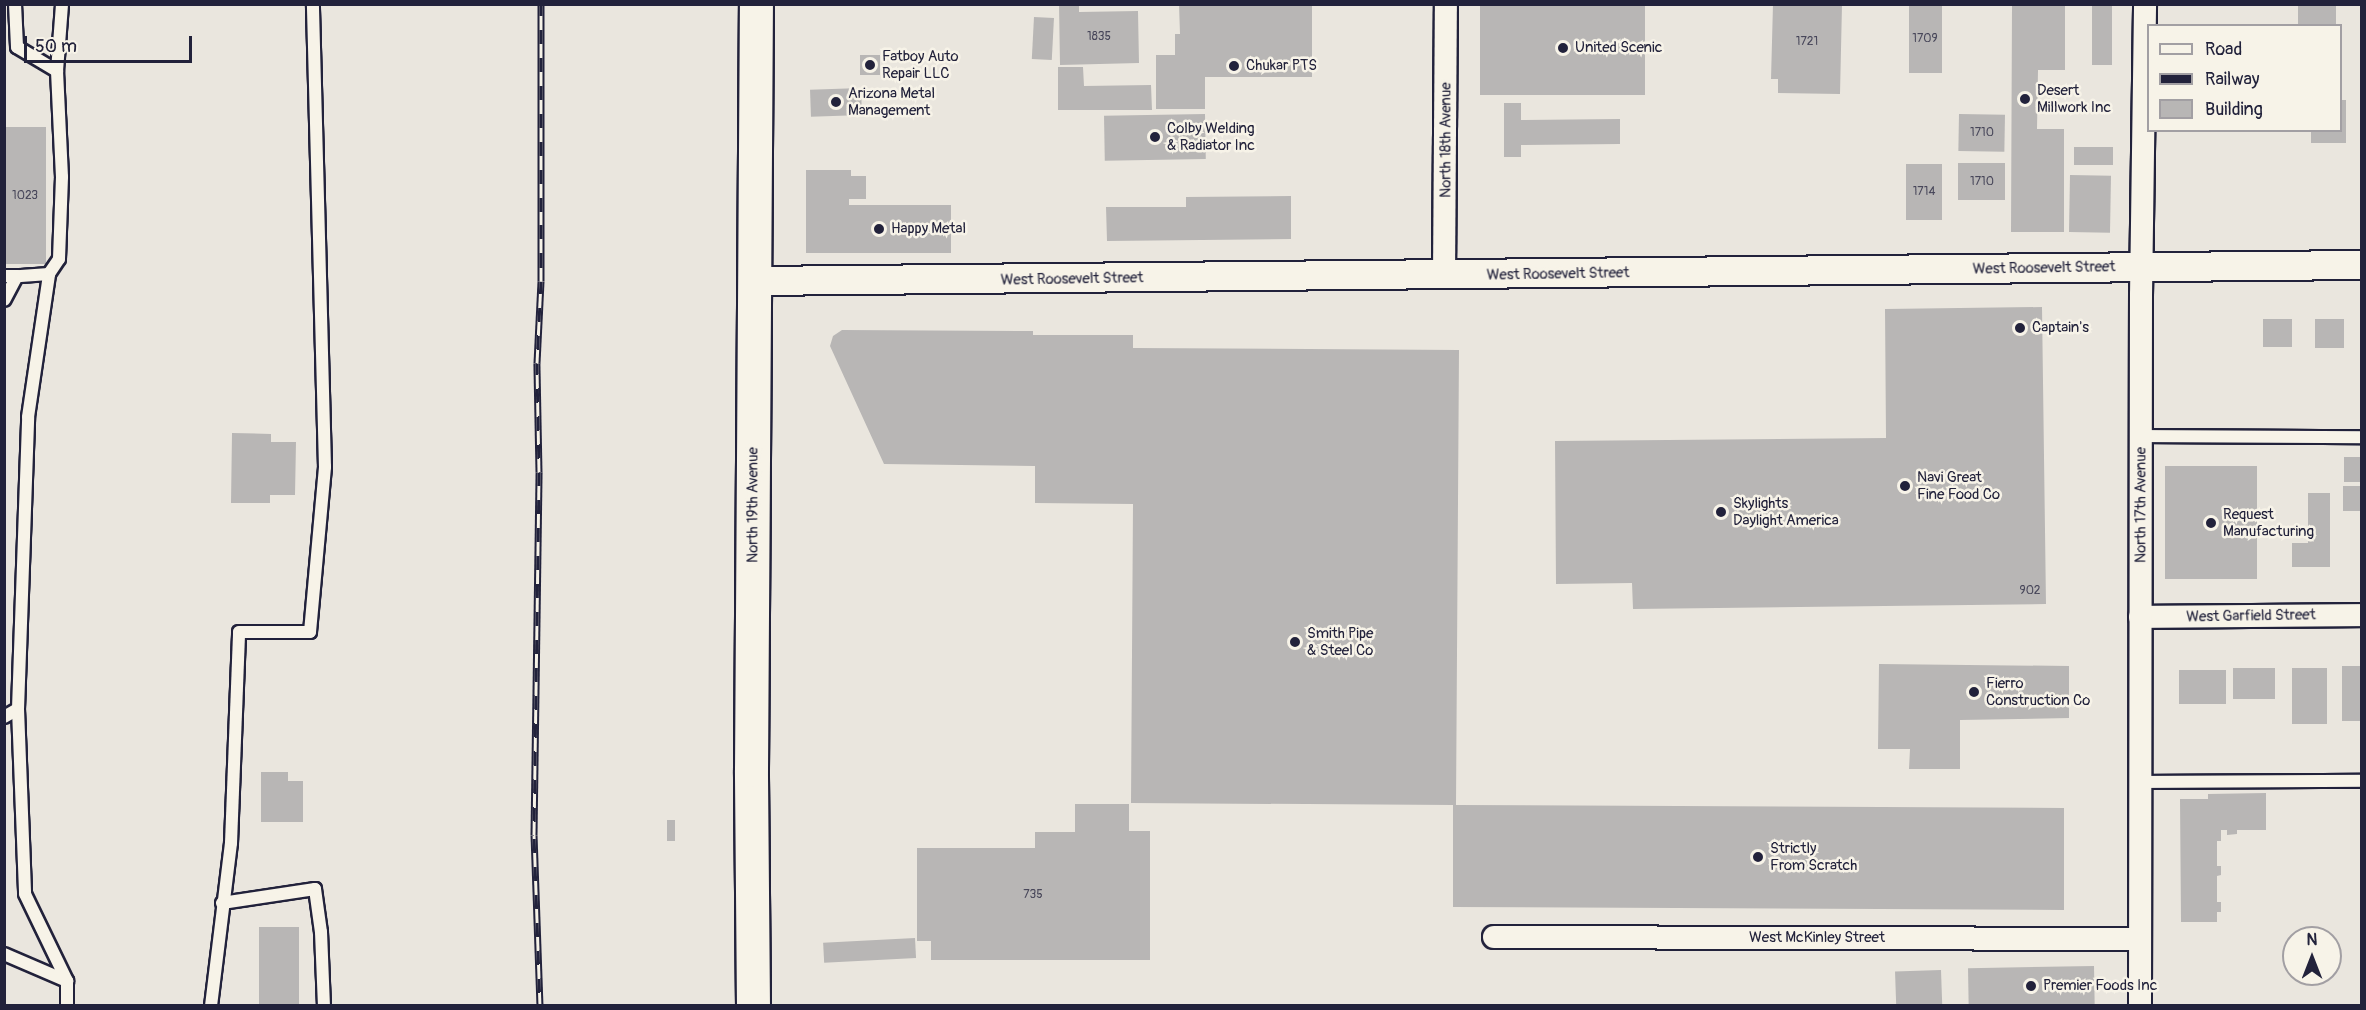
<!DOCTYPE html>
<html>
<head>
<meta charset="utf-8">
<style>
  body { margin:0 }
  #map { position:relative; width:2366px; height:1010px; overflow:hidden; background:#eae6de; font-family:Pangolin,sans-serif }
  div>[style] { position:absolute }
  .building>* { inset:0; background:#b8b6b5; transform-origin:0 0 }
  .roads { filter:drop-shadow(2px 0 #22223b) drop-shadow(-2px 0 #22223b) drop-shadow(0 2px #22223b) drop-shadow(0 -2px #22223b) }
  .service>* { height:12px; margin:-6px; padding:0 6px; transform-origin:6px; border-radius:6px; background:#f7f3e8 }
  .minor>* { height:22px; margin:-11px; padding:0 11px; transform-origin:11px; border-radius:11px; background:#f7f3e8 }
  .tertiary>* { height:28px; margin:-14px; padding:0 14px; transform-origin:14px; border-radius:14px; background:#f7f3e8 }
  .primary>* { height:33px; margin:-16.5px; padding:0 16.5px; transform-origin:16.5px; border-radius:16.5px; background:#f7f3e8 }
  .rail>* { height:7px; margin-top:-3.5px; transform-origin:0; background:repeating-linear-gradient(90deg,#f7f3e8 0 14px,#22223b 0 28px); box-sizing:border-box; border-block:2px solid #22223b }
  .dots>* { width:16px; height:16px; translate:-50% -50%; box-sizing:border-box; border:3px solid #f7f3e8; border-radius:50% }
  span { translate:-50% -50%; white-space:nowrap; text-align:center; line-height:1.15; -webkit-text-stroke:5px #f7f3e8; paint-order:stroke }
  .number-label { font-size:12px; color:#48475a }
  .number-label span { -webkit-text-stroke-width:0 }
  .poi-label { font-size:15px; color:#22223b }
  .left { translate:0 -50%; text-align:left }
  .street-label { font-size:15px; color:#22223b }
  .frame { position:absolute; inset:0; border:6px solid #22223b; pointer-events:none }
  .legend { position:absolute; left:2147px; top:24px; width:195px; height:108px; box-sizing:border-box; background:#f7f3e8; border:2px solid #a29fa3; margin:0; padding:8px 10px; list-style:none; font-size:18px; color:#22223b }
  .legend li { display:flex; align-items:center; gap:12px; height:30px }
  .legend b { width:30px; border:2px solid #a29fa3 }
  .north { position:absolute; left:2282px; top:926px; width:60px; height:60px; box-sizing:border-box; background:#f7f3e8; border:2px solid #a29fa3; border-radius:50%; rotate:0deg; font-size:16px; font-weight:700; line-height:24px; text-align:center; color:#22223b }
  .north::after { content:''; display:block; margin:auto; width:21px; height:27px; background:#22223b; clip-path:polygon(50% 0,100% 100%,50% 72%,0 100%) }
  .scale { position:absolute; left:24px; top:36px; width:168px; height:27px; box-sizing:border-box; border:3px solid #22223b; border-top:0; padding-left:8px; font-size:18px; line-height:21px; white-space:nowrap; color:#22223b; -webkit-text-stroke:4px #f7f3e8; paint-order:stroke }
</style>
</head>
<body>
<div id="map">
  <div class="building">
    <div style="clip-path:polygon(1059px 4px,1079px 4px,1079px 12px,1138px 11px,1139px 63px,1060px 65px)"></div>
    <div style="clip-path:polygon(1179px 4px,1312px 4px,1312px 77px,1205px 77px,1205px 109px,1156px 109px,1156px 55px,1175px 55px,1175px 34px,1180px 34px)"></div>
    <div style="left:1480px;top:4px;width:165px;height:91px"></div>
    <div style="clip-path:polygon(1773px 4px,1842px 5px,1840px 94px,1778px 93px,1778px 79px,1771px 79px)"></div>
    <div style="left:1909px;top:4px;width:33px;height:69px"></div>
    <div style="clip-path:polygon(2012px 4px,2065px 4px,2065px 70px,2038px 70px,2037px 129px,2064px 129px,2064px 232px,2011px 232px)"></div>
    <div style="left:2092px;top:4px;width:20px;height:61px"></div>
    <div style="left:2298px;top:4px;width:38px;height:22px"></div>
    <div style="left:1034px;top:17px;width:20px;height:42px;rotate:3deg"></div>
    <div style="left:860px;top:55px;width:20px;height:20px"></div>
    <div style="clip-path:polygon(1058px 67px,1083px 67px,1084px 86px,1151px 85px,1152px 110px,1058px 110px)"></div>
    <div style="left:861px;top:88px;width:27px;height:51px;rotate:88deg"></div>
    <div style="clip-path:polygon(2340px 100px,2346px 100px,2346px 143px,2311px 143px,2311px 130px,2340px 130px)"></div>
    <div style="clip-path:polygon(1504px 103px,1521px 103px,1521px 120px,1620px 119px,1620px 144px,1521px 145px,1521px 157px,1504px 157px)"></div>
    <div style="left:1205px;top:114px;width:45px;height:101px;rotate:89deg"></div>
    <div style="left:1959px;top:114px;width:46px;height:37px;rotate:1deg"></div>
    <div style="left:4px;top:127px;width:42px;height:137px"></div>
    <div style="left:2074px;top:147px;width:39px;height:18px"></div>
    <div style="left:1958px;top:163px;width:47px;height:37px"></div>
    <div style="left:1906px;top:164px;width:36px;height:56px"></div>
    <div style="clip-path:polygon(806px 170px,851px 170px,851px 176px,866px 176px,866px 199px,849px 199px,849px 205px,951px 205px,951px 253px,806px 253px)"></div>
    <div style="left:2070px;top:175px;width:41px;height:57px;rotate:1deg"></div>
    <div style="clip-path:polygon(1291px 196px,1291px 239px,1107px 241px,1106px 207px,1186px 207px,1186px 197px)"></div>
    <div style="clip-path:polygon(2042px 307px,2046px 604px,1633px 609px,1632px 583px,1556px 584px,1555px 441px,1886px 438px,1885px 309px)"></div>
    <div style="left:2263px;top:319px;width:29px;height:28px"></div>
    <div style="left:2315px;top:319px;width:29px;height:29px"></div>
    <div style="clip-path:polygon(842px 330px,1033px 331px,1033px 335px,1133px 335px,1133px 348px,1459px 350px,1456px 805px,2064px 808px,2064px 910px,1453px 907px,1453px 805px,1131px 803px,1133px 504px,1035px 503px,1035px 466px,884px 464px,830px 346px,833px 336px)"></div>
    <div style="clip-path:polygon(232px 433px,271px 434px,271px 442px,296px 442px,295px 495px,270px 495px,270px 503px,231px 503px)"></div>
    <div style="left:2344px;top:457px;width:18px;height:25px"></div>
    <div style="left:2165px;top:466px;width:92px;height:113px"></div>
    <div style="left:2343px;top:486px;width:19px;height:25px"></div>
    <div style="clip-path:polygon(2308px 493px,2330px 493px,2330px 567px,2292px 567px,2292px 543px,2308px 543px)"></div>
    <div style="clip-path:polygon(1879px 664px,2069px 666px,2069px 718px,1960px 720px,1960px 769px,1909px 769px,1910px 749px,1878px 749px)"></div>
    <div style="left:2342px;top:666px;width:20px;height:55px"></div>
    <div style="left:2233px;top:668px;width:42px;height:31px"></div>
    <div style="left:2292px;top:668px;width:35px;height:56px"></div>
    <div style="left:2179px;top:670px;width:47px;height:34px"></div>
    <div style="clip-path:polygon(261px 772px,288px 772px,288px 781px,303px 781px,303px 822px,261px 822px)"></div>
    <div style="clip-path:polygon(2266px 793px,2266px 830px,2237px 830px,2237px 834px,2227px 835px,2227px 830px,2221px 830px,2221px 841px,2217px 841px,2217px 866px,2221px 866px,2221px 875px,2217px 876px,2217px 902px,2221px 902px,2221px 912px,2217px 912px,2217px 922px,2181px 922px,2180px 799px,2208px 799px,2208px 794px)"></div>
    <div style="clip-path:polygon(1075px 804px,1129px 804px,1129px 831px,1150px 831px,1150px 960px,931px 960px,931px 941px,917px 941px,917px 848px,1035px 848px,1035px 832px,1075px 832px)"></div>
    <div style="left:667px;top:820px;width:8px;height:21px"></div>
    <div style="left:259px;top:927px;width:40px;height:79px"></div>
    <div style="left:915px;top:938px;width:20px;height:92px;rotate:87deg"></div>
    <div style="left:2094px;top:966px;width:40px;height:126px;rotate:89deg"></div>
    <div style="left:1941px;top:970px;width:36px;height:46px;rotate:88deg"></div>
  </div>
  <div class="roads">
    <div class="service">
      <div style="left:15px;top:4px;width:43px;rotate:87.3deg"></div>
      <div style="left:17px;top:47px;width:47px;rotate:31deg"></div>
      <div style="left:57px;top:71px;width:106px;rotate:87.3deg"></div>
      <div style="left:62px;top:177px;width:82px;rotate:92.1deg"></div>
      <div style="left:59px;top:259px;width:18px;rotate:124deg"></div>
      <div style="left:57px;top:71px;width:67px;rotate:-85.7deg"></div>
      <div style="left:4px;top:276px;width:13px"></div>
      <div style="left:17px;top:276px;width:27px;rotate:118deg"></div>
      <div style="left:2141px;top:436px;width:221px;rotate:0.3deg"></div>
      <div style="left:18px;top:709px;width:185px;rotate:87.8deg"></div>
      <div style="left:25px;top:894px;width:97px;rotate:64.2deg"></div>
      <div style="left:4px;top:717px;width:16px;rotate:-30deg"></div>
      <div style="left:18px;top:709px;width:292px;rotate:-88deg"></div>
      <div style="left:28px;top:417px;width:145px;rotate:-81.6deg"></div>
      <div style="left:49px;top:274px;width:32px;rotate:176deg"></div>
      <div style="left:2141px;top:782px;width:221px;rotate:-0.3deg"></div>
      <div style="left:222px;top:903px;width:94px;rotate:-8.6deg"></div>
      <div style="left:315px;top:889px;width:43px;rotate:82.1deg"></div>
      <div style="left:321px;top:932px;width:74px;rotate:87.7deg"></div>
      <div style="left:4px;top:954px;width:69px;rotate:23.2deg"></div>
      <div style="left:67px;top:981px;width:25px;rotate:90deg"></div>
      <div style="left:211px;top:1006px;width:164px;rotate:-83deg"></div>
      <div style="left:231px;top:843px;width:211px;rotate:-87.8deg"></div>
      <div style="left:239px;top:632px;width:71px"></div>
      <div style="left:310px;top:632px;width:166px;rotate:-84.8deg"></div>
      <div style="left:325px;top:467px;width:463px;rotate:-91.5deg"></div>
    </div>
    <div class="minor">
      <div style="left:1444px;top:276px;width:272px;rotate:-89.6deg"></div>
      <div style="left:2140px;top:617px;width:222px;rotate:-0.5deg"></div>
      <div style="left:1494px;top:937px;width:646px;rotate:0.18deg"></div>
      <div style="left:2140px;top:1006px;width:711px;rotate:-89.92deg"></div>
      <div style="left:2141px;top:295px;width:291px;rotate:-89.2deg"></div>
    </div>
    <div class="tertiary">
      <div style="left:754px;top:281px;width:1608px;rotate:-0.57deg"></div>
    </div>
    <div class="primary">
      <div style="left:753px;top:1006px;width:236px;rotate:-90.5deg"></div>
      <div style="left:751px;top:770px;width:766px;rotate:-89.63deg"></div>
    </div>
  </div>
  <div class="rail">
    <div style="left:540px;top:1006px;width:171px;rotate:-92deg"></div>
    <div style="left:534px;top:835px;width:363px;rotate:-89.2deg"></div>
    <div style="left:539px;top:472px;width:109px;rotate:-91.1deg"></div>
    <div style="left:537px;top:363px;width:82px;rotate:-87.2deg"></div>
    <div style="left:541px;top:281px;width:277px;rotate:-90deg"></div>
  </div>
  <div class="dots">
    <div style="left:1563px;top:48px;background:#22223b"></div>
    <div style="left:870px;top:65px;background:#22223b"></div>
    <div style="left:1234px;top:66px;background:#22223b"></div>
    <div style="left:2025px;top:99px;background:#22223b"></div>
    <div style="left:836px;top:102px;background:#22223b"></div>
    <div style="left:1155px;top:137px;background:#22223b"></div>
    <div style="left:879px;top:229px;background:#22223b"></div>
    <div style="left:2020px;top:328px;background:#22223b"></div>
    <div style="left:1905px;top:486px;background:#22223b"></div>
    <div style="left:1721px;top:512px;background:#22223b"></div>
    <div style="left:2211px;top:523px;background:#22223b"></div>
    <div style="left:1295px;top:642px;background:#22223b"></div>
    <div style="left:1974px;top:692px;background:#22223b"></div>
    <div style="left:1758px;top:857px;background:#22223b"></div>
    <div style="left:2031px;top:986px;background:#22223b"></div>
  </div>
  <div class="number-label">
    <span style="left:1099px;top:37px">1835</span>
    <span style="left:1925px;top:39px">1709</span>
    <span style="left:1807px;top:42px">1721</span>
    <span style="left:1982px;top:133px">1710</span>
    <span style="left:1982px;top:182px">1710</span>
    <span style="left:1924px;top:192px">1714</span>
    <span style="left:25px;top:196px">1023</span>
    <span style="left:2030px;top:591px">902</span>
    <span style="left:1033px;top:895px">735</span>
  </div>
  <div class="poi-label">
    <span class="left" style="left:1575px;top:48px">United Scenic</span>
    <span class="left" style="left:882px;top:65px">Fatboy Auto<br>Repair LLC</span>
    <span class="left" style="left:1246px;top:66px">Chukar PTS</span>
    <span class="left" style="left:2037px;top:99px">Desert<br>Millwork Inc</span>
    <span class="left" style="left:848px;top:102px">Arizona Metal<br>Management</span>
    <span class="left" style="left:1167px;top:137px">Colby Welding<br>&amp; Radiator Inc</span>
    <span class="left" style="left:891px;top:229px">Happy Metal</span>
    <span class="left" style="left:2032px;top:328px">Captain's</span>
    <span class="left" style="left:1917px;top:486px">Navi Great<br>Fine Food Co</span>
    <span class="left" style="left:1733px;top:512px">Skylights<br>Daylight America</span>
    <span class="left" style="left:2223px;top:523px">Request<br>Manufacturing</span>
    <span class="left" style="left:1307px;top:642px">Smith Pipe<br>&amp; Steel Co</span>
    <span class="left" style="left:1986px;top:692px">Fierro<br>Construction Co</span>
    <span class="left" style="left:1770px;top:857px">Strictly<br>From Scratch</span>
    <span class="left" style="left:2043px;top:986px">Premier Foods Inc</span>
  </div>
  <div class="street-label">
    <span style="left:1446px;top:140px;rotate:-90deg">North 18th Avenue</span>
    <span style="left:2044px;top:268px;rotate:-1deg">West Roosevelt Street</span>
    <span style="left:1558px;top:274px;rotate:-1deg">West Roosevelt Street</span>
    <span style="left:1072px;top:279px;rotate:-1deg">West Roosevelt Street</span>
    <span style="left:753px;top:505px;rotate:-90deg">North 19th Avenue</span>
    <span style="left:2141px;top:505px;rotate:-90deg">North 17th Avenue</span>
    <span style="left:2251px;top:616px;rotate:-1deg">West Garfield Street</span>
    <span style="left:1817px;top:938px">West McKinley Street</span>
  </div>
  <div class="frame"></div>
  <ul class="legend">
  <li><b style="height:8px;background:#f7f3e8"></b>Road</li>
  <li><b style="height:8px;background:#22223b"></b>Railway</li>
  <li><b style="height:16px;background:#b8b6b5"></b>Building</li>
  </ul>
  <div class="north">N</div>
  <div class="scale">50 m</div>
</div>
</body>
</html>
